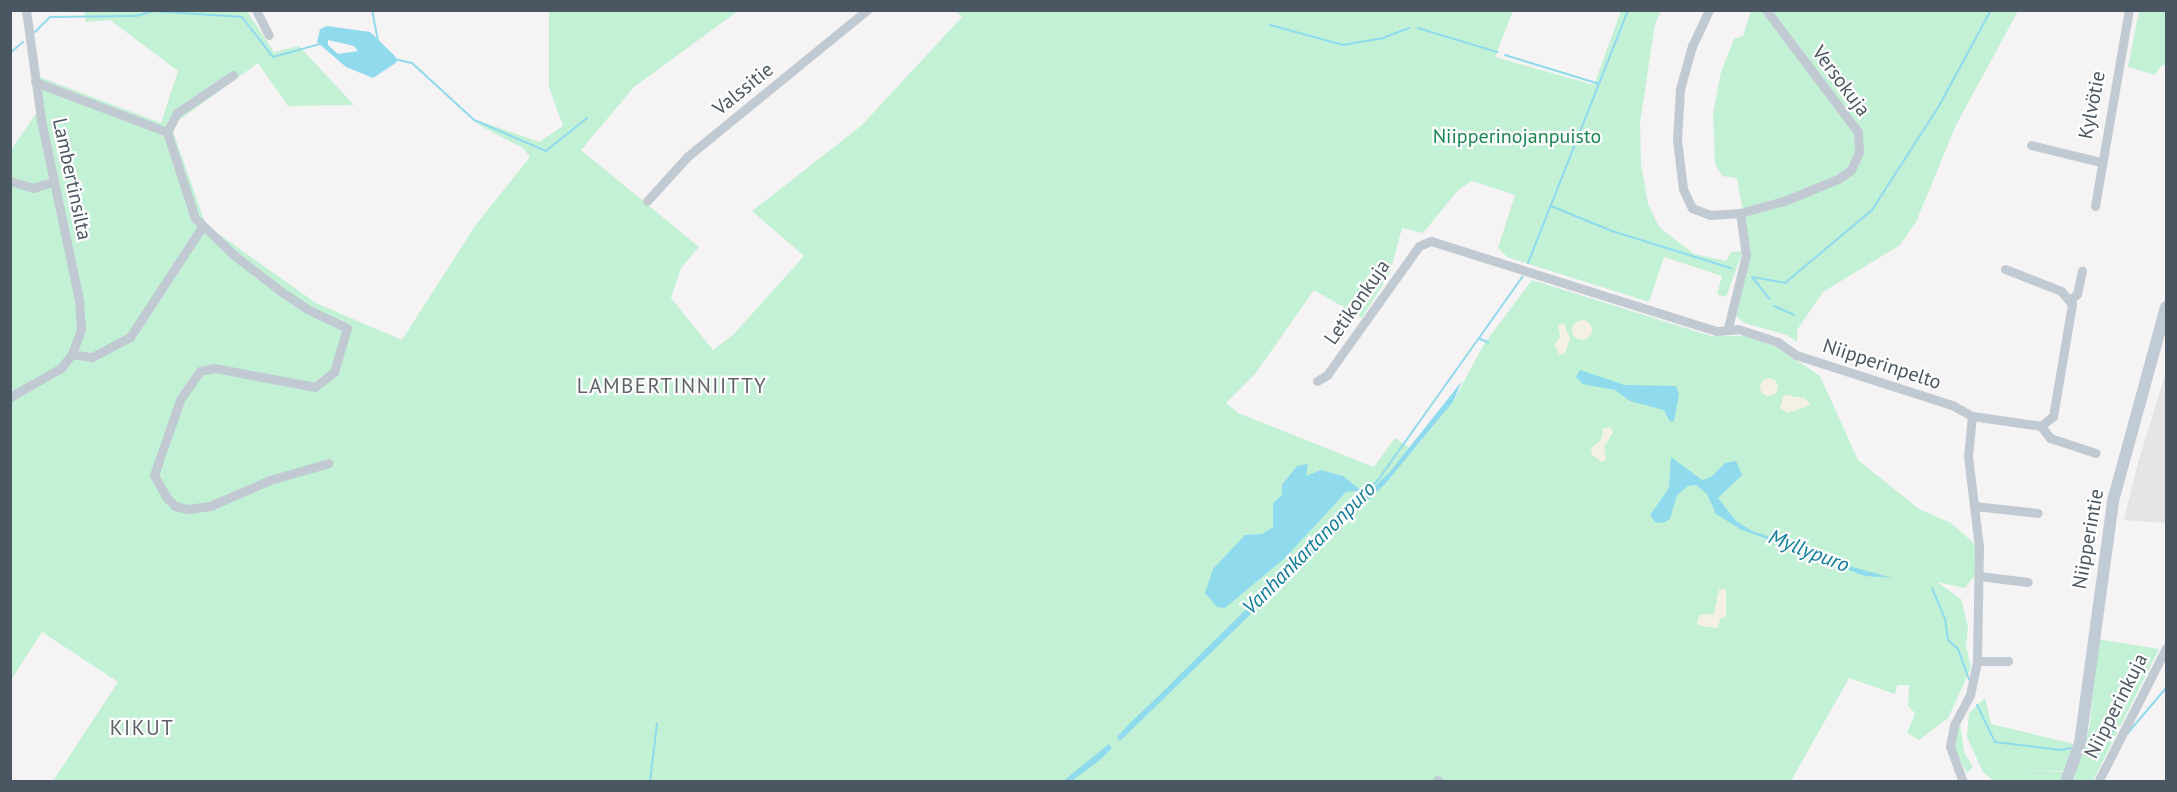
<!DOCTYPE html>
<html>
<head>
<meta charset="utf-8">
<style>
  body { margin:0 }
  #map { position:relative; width:2177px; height:792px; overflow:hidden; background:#f5f3f3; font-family:"PT Sans",sans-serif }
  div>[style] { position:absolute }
  .education>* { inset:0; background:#e6e4e5 }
  .green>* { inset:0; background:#c3f1d5 }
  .sand>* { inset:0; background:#f5f0e5 }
  .round { border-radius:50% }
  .water>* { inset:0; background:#90daee }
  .stream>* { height:2px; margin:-1px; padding:0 1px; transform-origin:1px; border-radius:1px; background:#90daee }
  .street>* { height:9px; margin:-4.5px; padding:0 4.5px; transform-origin:4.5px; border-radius:4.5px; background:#c1cad2 }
  .secondary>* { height:12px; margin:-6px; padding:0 6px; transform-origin:6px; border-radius:6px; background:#c1cbd6 }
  span { translate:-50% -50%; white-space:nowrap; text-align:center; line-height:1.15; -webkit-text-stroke:4.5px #fff; paint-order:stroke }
  .street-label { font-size:20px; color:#4a5661 }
  .park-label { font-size:20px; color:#17864f }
  .neighbourhood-label { font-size:21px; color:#5f6368; letter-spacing:1.5px }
  .water-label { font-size:21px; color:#0c7c9b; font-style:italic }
  .frame { position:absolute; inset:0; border:12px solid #4a5661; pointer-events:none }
</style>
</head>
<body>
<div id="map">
  <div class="education">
    <div style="clip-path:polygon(2166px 372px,2166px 523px,2124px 520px,2138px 463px)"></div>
  </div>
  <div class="green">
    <div style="clip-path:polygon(84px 11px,247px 11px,274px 52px,299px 46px,354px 105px,288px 106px,258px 63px,171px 126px,206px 225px,316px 303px,402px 340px,475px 226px,530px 157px,523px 148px,479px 125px,480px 121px,539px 142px,563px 126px,549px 87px,549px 11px,738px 11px,634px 87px,581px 150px,699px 247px,681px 268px,671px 298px,713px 350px,733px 335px,804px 256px,752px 211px,861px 126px,962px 17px,956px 11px,1513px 11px,1495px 57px,1594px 85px,1621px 11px,1661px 11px,1655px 24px,1640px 123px,1641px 164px,1648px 204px,1659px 227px,1694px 254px,1726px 261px,1731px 252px,1743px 251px,1726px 297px,1717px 294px,1722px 276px,1664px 257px,1649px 302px,1507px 257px,1498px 248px,1515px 195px,1472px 181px,1459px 189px,1423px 233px,1402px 228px,1390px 273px,1362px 318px,1314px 290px,1255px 374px,1226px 403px,1238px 413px,1374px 467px,1395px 438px,1413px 450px,1418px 445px,1453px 402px,1484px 344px,1532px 280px,1711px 336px,1745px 336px,1777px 347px,1820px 376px,1858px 460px,1919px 509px,1951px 523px,1975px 544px,1975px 575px,1965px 588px,1937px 582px,1961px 599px,1968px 627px,1966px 646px,1971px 668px,1948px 718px,1919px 740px,1907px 733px,1915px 713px,1908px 706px,1909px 685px,1897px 685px,1895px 694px,1849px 678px,1791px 781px,53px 781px,118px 682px,42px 632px,11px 680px,11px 150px,37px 112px,37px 76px,161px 123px,178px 71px,110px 20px,86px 22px)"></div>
    <div style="clip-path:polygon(1751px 11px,2018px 11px,1956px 125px,1916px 222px,1900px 245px,1823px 292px,1797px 330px,1797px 342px,1787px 335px,1744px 323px,1734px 314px,1748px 240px,1737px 178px,1722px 176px,1715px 164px,1713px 114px,1721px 72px,1734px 39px,1743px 36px)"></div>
    <div style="clip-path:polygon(2139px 11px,2166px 11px,2166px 66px,2162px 65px,2155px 75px,2128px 67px)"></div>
    <div style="clip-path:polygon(2097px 639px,2159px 649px,2093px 781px,2073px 782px,2090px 725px)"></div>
    <div style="clip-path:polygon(1985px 698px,1991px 724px,2074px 744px,2066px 771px,2011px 770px,2067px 772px,2061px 781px,1994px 781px,1983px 772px,1967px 737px,1969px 713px)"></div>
    <div style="clip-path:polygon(1960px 723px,1964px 752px,1973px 767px,1967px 773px,1954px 748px,1955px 732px)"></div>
  </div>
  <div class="sand">
    <div class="round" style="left:1572px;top:320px;width:20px;height:20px"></div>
    <div style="clip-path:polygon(1564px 324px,1570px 339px,1565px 353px,1560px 355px,1554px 345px,1560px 337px,1558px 325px)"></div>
    <div class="round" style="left:1760px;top:378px;width:18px;height:18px"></div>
    <div style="clip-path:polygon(1784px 395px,1805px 398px,1810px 405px,1788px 413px,1780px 408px)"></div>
    <div style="clip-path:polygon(1610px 427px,1613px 432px,1604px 447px,1606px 459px,1602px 462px,1592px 455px,1591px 448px,1601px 440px,1603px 429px)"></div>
    <div style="clip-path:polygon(1726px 589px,1726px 616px,1720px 619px,1718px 628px,1701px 626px,1697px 623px,1699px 615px,1714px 614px,1719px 590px)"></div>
  </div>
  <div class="water">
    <div style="clip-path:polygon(evenodd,327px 26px,370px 32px,395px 56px,397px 62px,373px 78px,346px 67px,317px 42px,320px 29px,327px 26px,328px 40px,354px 46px,358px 51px,338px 54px,328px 45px,328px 40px)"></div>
    <div style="clip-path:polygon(1580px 370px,1625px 385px,1676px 386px,1679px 394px,1674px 421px,1670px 422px,1664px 410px,1630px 401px,1615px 390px,1583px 384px,1576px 377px)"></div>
    <div style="clip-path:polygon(1462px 381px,1453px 402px,1385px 484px,1120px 741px,1117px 737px,1128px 725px,1363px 500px,1356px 491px,1346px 492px,1285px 558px,1225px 608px,1217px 607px,1205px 593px,1213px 569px,1245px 535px,1262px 534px,1273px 527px,1273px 503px,1282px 495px,1282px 485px,1297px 466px,1308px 464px,1306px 476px,1321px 470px,1343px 476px,1366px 494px,1389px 473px)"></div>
    <div style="clip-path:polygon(1671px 457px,1702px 480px,1711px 477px,1725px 463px,1736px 461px,1742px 475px,1718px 498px,1736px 521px,1752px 531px,1829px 557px,1831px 561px,1892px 578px,1865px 576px,1740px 529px,1716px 514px,1707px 494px,1696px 485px,1688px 486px,1677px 495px,1670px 519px,1663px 523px,1655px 522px,1650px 515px,1669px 488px)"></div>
    <div style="clip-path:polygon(1109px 744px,1112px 748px,1101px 759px,1072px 781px,1063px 781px)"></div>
  </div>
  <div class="stream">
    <div style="left:372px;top:10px;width:32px;rotate:79deg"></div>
    <div style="left:1270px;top:25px;width:76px;rotate:15.3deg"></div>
    <div style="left:1343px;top:45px;width:41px;rotate:-9.9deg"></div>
    <div style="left:1383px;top:38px;width:28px;rotate:-21deg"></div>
    <div style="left:1418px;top:28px;width:83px;rotate:16.9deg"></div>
    <div style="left:35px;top:32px;width:21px;rotate:-45deg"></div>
    <div style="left:50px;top:17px;width:86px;rotate:-0.7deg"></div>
    <div style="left:136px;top:16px;width:18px;rotate:-16deg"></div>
    <div style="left:153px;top:11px;width:89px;rotate:3.9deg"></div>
    <div style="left:242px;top:17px;width:51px;rotate:52.2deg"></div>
    <div style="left:273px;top:57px;width:49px;rotate:-15.5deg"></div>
    <div style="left:10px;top:53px;width:17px;rotate:-40deg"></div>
    <div style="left:1505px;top:55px;width:98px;rotate:17.1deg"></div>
    <div style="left:394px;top:59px;width:18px;rotate:13deg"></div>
    <div style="left:412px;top:63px;width:84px;rotate:42.6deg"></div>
    <div style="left:474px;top:120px;width:78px;rotate:23.3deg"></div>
    <div style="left:546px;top:151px;width:53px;rotate:-38.8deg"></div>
    <div style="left:1551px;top:206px;width:66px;rotate:22.3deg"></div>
    <div style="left:1612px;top:231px;width:125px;rotate:17.3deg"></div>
    <div style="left:1528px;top:263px;width:272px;rotate:-68.4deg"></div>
    <div style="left:1752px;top:277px;width:34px;rotate:10deg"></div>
    <div style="left:1785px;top:283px;width:114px;rotate:-40deg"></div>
    <div style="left:1872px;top:210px;width:124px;rotate:-57.2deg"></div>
    <div style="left:1939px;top:106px;width:109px;rotate:-61.6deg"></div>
    <div style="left:1752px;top:277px;width:28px;rotate:51deg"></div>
    <div style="left:1774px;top:306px;width:22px;rotate:24deg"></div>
    <div style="left:1480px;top:339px;width:9px;rotate:21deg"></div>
    <div style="left:1932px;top:588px;width:34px;rotate:67deg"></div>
    <div style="left:1945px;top:619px;width:21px;rotate:82deg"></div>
    <div style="left:1948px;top:640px;width:13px;rotate:42deg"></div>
    <div style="left:1958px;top:649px;width:33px;rotate:70deg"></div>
    <div style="left:1174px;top:682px;width:287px;rotate:-44.7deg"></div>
    <div style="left:1378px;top:480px;width:250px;rotate:-54.6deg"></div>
    <div style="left:1977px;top:705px;width:41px;rotate:64.1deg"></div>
    <div style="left:1995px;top:742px;width:67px;rotate:6.8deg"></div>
    <div style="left:2062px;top:750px;width:9px;rotate:-13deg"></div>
    <div style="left:2127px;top:734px;width:60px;rotate:-49.7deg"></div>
    <div style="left:2087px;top:743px;width:31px;rotate:-25deg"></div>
    <div style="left:650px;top:782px;width:59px;rotate:-83.2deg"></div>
  </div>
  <div class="street">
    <div style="left:256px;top:10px;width:28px;rotate:63deg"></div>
    <div style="left:1709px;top:10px;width:40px;rotate:115deg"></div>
    <div style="left:1692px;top:46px;width:45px;rotate:105.6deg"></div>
    <div style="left:1680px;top:89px;width:51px;rotate:93.4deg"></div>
    <div style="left:1677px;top:140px;width:49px;rotate:83deg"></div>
    <div style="left:1683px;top:189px;width:21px;rotate:65deg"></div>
    <div style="left:1692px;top:208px;width:19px;rotate:21deg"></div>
    <div style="left:1710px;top:215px;width:30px;rotate:-4deg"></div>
    <div style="left:1740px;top:213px;width:42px;rotate:81.9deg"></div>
    <div style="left:1746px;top:255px;width:75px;rotate:103.9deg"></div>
    <div style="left:233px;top:75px;width:68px;rotate:145.8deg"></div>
    <div style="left:177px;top:113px;width:21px;rotate:118deg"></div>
    <div style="left:167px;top:132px;width:90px;rotate:72deg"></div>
    <div style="left:195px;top:218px;width:55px;rotate:43.5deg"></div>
    <div style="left:235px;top:256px;width:59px;rotate:37.5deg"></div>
    <div style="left:282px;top:292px;width:30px;rotate:34deg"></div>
    <div style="left:307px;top:309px;width:44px;rotate:25.4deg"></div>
    <div style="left:347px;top:328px;width:46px;rotate:106.5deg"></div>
    <div style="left:334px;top:372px;width:24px;rotate:142deg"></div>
    <div style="left:315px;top:387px;width:103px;rotate:-169.3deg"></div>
    <div style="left:214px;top:368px;width:14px;rotate:168deg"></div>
    <div style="left:200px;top:371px;width:35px;rotate:125deg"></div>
    <div style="left:180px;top:400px;width:79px;rotate:109.1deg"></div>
    <div style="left:154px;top:475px;width:25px;rotate:61deg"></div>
    <div style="left:166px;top:497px;width:13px;rotate:45deg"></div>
    <div style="left:175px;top:506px;width:13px;rotate:13deg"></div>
    <div style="left:188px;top:509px;width:22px;rotate:-8deg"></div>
    <div style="left:210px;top:506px;width:65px;rotate:-23.4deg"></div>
    <div style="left:270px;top:480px;width:61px;rotate:-16.1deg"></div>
    <div style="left:35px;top:82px;width:141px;rotate:20.7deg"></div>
    <div style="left:2031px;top:145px;width:71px;rotate:13.8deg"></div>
    <div style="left:10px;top:181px;width:24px;rotate:17deg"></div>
    <div style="left:33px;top:188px;width:22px;rotate:-18deg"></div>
    <div style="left:647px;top:201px;width:61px;rotate:-47.7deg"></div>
    <div style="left:688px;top:156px;width:231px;rotate:-39.2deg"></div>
    <div style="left:2095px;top:206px;width:199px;rotate:-80.2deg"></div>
    <div style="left:1740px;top:213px;width:46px;rotate:-15.3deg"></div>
    <div style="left:1784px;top:201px;width:58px;rotate:-22.2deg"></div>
    <div style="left:1838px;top:179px;width:16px;rotate:-35deg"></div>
    <div style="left:1851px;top:170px;width:20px;rotate:-66deg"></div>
    <div style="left:1859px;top:152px;width:20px;rotate:-93deg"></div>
    <div style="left:1858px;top:132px;width:153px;rotate:-127deg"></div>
    <div style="left:2005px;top:269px;width:60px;rotate:21.4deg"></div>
    <div style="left:2061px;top:291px;width:17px;rotate:50deg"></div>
    <div style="left:2072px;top:304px;width:114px;rotate:99.6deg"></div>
    <div style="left:2053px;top:416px;width:16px;rotate:140deg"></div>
    <div style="left:2070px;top:300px;width:9px;rotate:-41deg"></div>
    <div style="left:2077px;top:294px;width:24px;rotate:-78deg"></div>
    <div style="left:72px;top:354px;width:20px;rotate:9deg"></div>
    <div style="left:92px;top:357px;width:43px;rotate:-27.8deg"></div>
    <div style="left:130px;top:337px;width:131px;rotate:-56.8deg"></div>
    <div style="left:1317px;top:381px;width:12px;rotate:-31deg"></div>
    <div style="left:1327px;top:375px;width:158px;rotate:-54.5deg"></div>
    <div style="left:1419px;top:246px;width:13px;rotate:-23deg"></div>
    <div style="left:1431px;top:241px;width:300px;rotate:17.5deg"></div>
    <div style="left:1717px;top:331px;width:21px;rotate:-5deg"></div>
    <div style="left:1738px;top:329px;width:42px;rotate:18deg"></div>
    <div style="left:1778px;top:342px;width:22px;rotate:36deg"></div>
    <div style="left:1796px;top:355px;width:164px;rotate:17.8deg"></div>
    <div style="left:1952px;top:405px;width:23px;rotate:29deg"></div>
    <div style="left:10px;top:397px;width:59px;rotate:-29.6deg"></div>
    <div style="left:61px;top:368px;width:18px;rotate:-52deg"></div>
    <div style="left:72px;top:354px;width:27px;rotate:-70deg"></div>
    <div style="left:81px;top:329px;width:29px;rotate:-94deg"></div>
    <div style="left:79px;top:300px;width:185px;rotate:-101.9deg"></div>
    <div style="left:41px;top:119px;width:110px;rotate:-97.8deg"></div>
    <div style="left:1972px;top:416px;width:70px;rotate:8.2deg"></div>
    <div style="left:2041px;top:426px;width:15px;rotate:53deg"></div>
    <div style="left:2050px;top:438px;width:48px;rotate:18.1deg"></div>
    <div style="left:1975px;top:506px;width:63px;rotate:6.3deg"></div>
    <div style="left:1979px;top:576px;width:49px;rotate:7deg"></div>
    <div style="left:1977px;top:661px;width:31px"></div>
    <div style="left:1437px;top:780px;width:4px;rotate:34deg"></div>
    <div style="left:1963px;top:782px;width:38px;rotate:-110deg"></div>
    <div style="left:1950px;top:746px;width:21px;rotate:-79deg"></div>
    <div style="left:1954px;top:725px;width:34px;rotate:-62deg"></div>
    <div style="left:1970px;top:695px;width:35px;rotate:-78deg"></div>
    <div style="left:1977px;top:661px;width:114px;rotate:-89deg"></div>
    <div style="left:1979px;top:547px;width:92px;rotate:-96.9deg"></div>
    <div style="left:1968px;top:456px;width:40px;rotate:-84.3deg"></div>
    <div style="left:2098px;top:782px;width:150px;rotate:-63.1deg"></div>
  </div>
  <div class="secondary">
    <div style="left:2066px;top:782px;width:41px;rotate:-70.3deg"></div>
    <div style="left:2080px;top:743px;width:244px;rotate:-82.2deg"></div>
    <div style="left:2113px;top:501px;width:201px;rotate:-74.7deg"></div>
  </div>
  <div class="street-label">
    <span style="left:1841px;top:81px;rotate:53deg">Versokuja</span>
    <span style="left:743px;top:89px;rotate:-39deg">Valssitie</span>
    <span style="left:2092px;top:105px;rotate:-79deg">Kylvötie</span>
    <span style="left:72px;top:179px;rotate:78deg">Lambertinsilta</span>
    <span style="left:1357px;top:302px;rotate:-55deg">Letikonkuja</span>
    <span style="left:1882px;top:364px;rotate:18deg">Niipperinpelto</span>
    <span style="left:2088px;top:539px;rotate:-80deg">Niipperintie</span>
    <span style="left:2116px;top:706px;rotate:-63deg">Niipperinkuja</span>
  </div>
  <div class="park-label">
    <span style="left:1517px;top:136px">Niipperinojanpuisto</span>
  </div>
  <div class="neighbourhood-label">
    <span style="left:672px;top:386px">LAMBERTINNIITTY</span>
    <span style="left:142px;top:728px">KIKUT</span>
  </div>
  <div class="water-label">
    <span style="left:1309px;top:548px;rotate:-45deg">Vanhankartanonpuro</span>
    <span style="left:1809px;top:551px;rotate:21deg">Myllypuro</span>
  </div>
  <div class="frame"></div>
</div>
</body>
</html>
